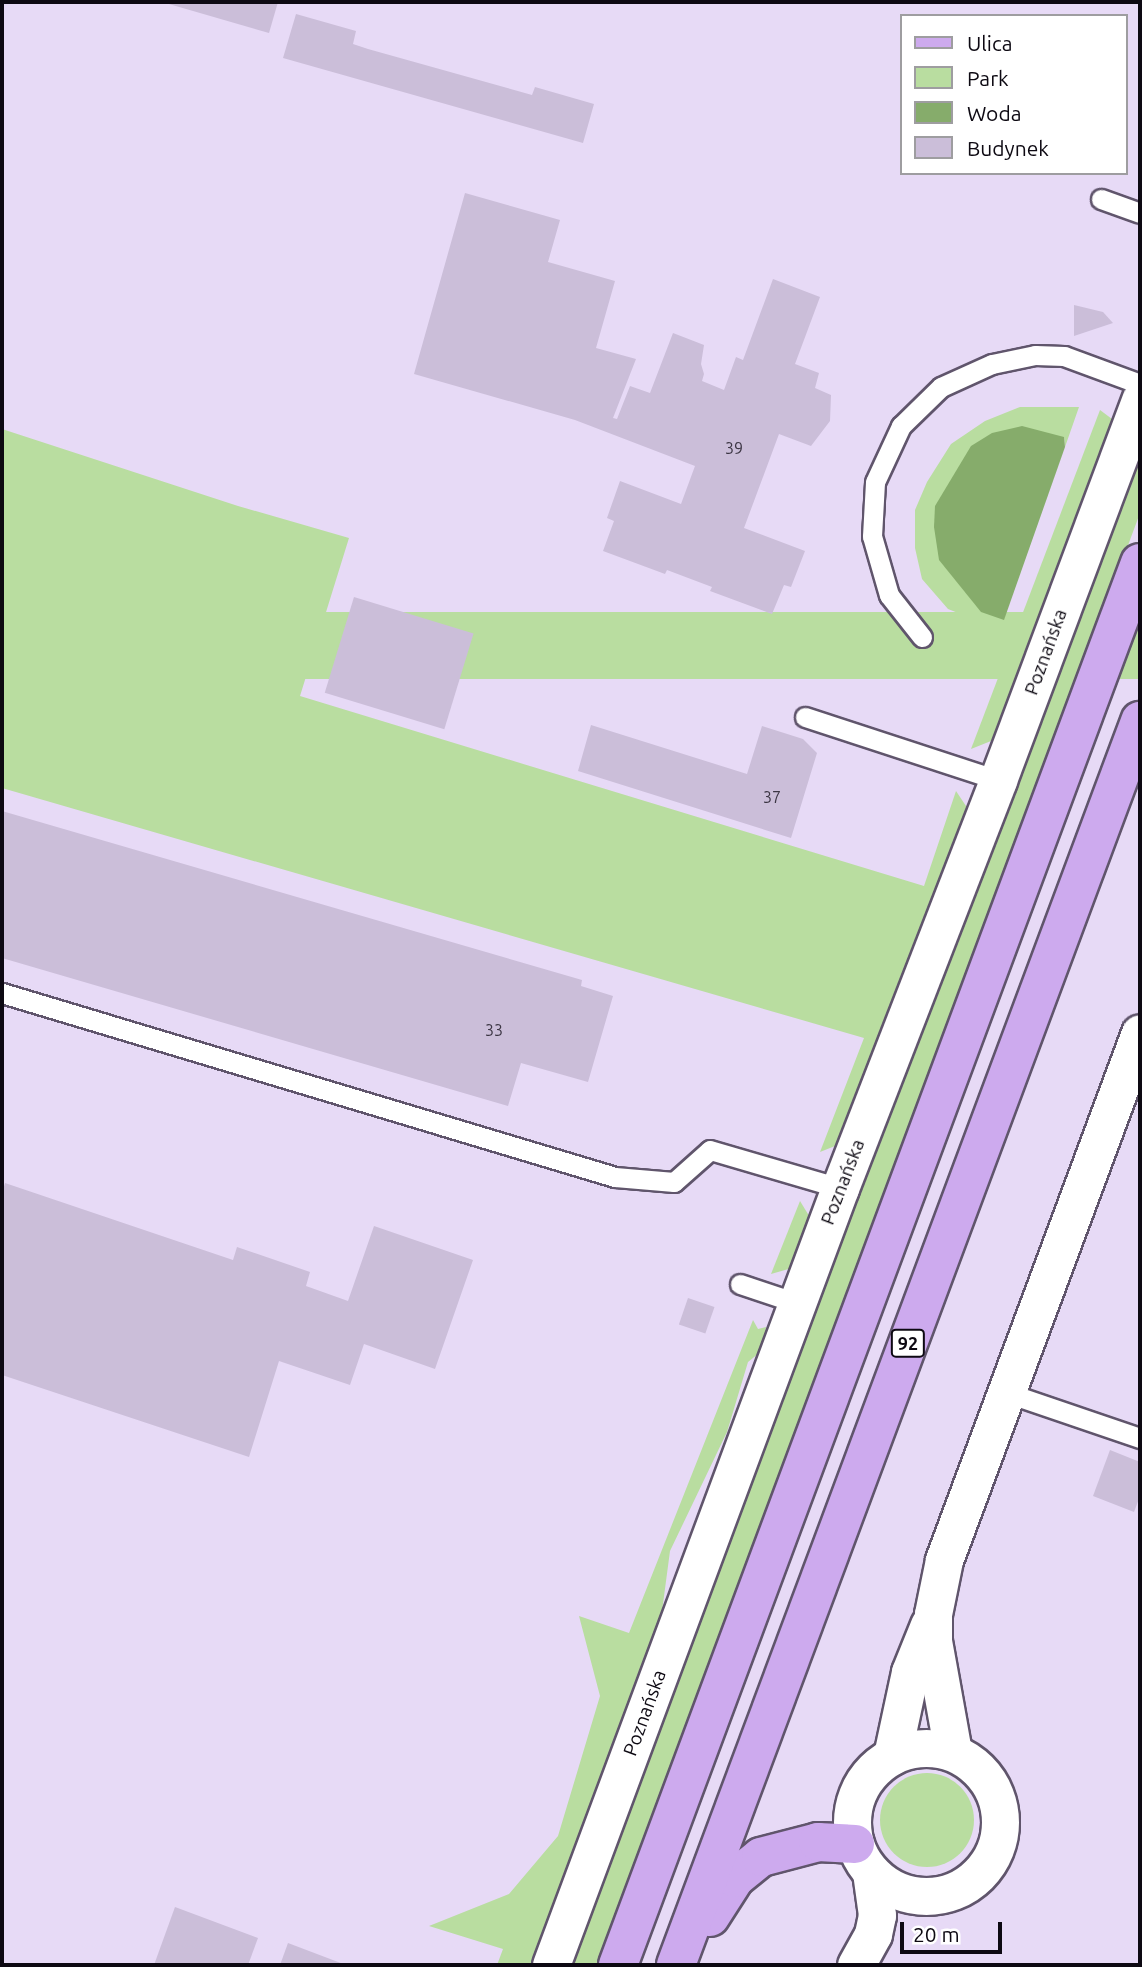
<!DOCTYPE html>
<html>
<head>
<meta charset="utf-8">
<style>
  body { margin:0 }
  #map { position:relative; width:1142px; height:1967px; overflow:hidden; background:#e7daf6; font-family:Ubuntu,sans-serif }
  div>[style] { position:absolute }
  .green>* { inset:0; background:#b9dda0; transform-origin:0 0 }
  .round { border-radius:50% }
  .water>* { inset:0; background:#86ac6b }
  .building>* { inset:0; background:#cbbed9; transform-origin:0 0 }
  .roads { filter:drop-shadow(2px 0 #60556c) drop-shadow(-2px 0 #60556c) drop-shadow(0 2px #60556c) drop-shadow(0 -2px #60556c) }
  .lane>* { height:19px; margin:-9.5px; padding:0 9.5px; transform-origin:9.5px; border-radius:9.5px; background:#fff }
  .street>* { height:37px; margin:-18.5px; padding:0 18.5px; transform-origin:18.5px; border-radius:18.5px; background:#fff }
  .street>.ring { margin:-18.5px; padding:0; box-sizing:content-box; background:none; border:37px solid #fff; border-radius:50% }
  .primary>* { height:38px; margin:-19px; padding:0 19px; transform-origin:19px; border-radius:19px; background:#cdaaee }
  span { translate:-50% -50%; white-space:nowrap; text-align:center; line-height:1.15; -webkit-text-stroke:5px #fff; paint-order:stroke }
  .number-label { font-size:16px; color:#3c3644 }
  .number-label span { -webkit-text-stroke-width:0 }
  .shield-label span { padding:2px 5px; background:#fff; border:2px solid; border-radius:5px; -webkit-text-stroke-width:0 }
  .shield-label { font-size:18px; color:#0d0912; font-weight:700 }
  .street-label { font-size:19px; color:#0d0912 }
  .frame { position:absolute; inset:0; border:4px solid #0d0912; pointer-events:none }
  .legend { position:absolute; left:900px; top:14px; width:228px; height:161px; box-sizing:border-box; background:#fff; border:2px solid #9e9da0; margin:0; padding:9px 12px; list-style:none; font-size:21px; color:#0d0912 }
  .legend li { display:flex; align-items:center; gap:14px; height:35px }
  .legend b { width:35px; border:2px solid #9e9da0 }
  .scale { position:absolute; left:900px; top:1922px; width:102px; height:32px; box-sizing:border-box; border:4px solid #0d0912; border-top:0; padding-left:9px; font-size:21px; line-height:24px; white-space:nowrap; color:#0d0912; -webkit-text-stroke:5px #fff; paint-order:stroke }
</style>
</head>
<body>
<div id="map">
  <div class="green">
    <div style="clip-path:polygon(1020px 407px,1079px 407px,1065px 447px,1064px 437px,981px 612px,1004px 620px,1001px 630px,948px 609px,922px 579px,915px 548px,915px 510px,927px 482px,951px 444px,985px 421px)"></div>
    <div style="clip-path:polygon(1100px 410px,1112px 419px,1112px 440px,1000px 728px,991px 741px,971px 749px)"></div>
    <div style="clip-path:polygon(2px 429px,238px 506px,349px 538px,300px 696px,924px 886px,956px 791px,966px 806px,970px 822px,945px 865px,835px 1146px,820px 1152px,864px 1038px,2px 788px)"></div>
    <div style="clip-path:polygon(1140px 452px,1140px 513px,601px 1965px,566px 1965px,1047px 681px)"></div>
    <div style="left:1140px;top:612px;width:67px;height:1444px;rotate:90deg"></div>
    <div style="clip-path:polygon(800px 1201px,811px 1219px,792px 1268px,771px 1274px)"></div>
    <div style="clip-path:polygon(753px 1320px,758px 1329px,766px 1327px,764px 1349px,748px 1362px,727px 1432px,670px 1551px,659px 1634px,537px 1965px,497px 1965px,503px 1949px,429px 1926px,509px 1894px,558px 1836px,600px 1696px,579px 1616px,629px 1633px)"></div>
    <div class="round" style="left:880px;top:1773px;width:94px;height:94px"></div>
  </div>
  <div class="water">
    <div style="clip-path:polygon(1022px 426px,1064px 437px,1065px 447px,1004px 620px,981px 612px,939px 560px,934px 527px,935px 506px,971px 446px,992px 433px)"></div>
  </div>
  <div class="building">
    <div style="clip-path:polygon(162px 2px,278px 2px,269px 33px)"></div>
    <div style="clip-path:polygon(296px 14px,356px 31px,353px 44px,368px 49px,532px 95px,535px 87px,594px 104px,583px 143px,283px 58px)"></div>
    <div style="clip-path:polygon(465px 193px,560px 220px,548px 262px,615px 281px,596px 348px,636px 359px,613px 418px,617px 419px,630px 386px,650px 393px,673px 333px,704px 345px,701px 364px,704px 374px,702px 381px,724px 390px,736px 357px,743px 360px,773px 279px,820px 297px,795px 364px,819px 373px,815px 388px,831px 395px,830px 421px,811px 446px,779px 434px,744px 528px,805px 551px,791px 587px,784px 585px,772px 614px,710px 591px,712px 587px,667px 570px,665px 574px,603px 551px,614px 521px,607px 518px,620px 481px,681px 504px,695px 466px,575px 420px,414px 374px)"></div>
    <div style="clip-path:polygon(1074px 305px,1103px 312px,1113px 323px,1074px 336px)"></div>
    <div style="left:354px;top:597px;width:125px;height:100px;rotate:17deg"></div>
    <div style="clip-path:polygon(591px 725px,747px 774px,762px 726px,803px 739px,817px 753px,791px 838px,578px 771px)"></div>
    <div style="clip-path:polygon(2px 811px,582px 980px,581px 986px,613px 996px,588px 1082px,521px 1063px,508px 1106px,2px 958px)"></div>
    <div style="clip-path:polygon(5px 1183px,233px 1260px,237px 1247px,310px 1272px,306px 1286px,348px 1301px,374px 1226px,473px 1260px,435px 1369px,364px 1344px,350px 1385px,279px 1361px,249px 1457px,2px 1375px,2px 1193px)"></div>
    <div style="left:688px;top:1298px;width:28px;height:28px;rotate:19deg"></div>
    <div style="clip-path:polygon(1110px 1450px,1140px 1462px,1140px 1496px,1134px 1512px,1093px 1496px)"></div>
    <div style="clip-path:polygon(175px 1907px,258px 1938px,248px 1965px,154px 1965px)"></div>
    <div style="clip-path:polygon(288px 1943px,346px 1965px,280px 1965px)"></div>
  </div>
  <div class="roads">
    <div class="lane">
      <div style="left:1101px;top:199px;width:41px;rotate:19.7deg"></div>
      <div style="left:922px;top:637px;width:53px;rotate:-128.2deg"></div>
      <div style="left:889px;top:595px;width:61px;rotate:-106.1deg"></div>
      <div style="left:872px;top:536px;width:54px;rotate:-86.8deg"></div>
      <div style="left:875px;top:482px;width:62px;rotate:-65.1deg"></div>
      <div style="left:901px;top:426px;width:56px;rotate:-44.3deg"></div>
      <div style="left:941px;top:387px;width:56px;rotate:-24.3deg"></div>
      <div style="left:992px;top:364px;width:44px;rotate:-11.8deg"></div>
      <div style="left:1035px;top:355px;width:29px;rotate:2deg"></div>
      <div style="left:1064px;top:356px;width:81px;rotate:20.2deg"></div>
      <div style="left:805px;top:717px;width:203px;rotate:18.1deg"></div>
      <div style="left:2px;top:993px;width:640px;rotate:16.71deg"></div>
      <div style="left:615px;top:1177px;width:59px;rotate:4.8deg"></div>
      <div style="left:674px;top:1182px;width:48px;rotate:-41.6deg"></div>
      <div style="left:710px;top:1150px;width:135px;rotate:16.3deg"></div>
      <div style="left:740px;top:1284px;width:60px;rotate:18.4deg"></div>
      <div style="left:1005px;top:1392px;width:143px;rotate:18.8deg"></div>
    </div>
    <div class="street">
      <div class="ring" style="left:852px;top:1748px;width:111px;height:111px"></div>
      <div style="left:953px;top:1752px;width:113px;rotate:-100.2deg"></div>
      <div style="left:933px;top:1641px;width:27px;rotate:-90deg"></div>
      <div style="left:933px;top:1614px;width:55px;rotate:-78.5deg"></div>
      <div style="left:944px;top:1560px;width:562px;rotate:-69.6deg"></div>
      <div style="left:892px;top:1756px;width:86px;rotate:-77.9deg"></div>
      <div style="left:910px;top:1672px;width:51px;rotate:-68deg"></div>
      <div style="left:551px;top:1965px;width:829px;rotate:-69.6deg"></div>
      <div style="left:840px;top:1188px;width:438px;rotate:-68.8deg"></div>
      <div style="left:998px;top:780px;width:406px;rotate:-69.5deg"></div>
      <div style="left:856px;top:1965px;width:35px;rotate:-61deg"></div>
      <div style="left:873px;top:1934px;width:19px;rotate:-78deg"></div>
      <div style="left:877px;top:1915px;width:43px;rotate:-97.9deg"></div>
    </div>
    <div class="primary">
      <div style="left:710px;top:1917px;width:46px;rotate:-57.3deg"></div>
      <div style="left:735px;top:1878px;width:33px;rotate:-39deg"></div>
      <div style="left:761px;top:1857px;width:59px;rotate:-14.7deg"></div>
      <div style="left:818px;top:1842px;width:37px;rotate:3deg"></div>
      <div style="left:618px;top:1965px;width:1496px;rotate:-69.58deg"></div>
      <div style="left:676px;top:1965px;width:1328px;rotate:-69.54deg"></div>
    </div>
  </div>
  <div class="number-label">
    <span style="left:734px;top:448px">39</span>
    <span style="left:772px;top:797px">37</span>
    <span style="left:494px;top:1030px">33</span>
  </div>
  <div class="shield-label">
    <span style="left:908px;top:1343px">92</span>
  </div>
  <div class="street-label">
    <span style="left:1046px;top:652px;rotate:-70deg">Poznańska</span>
    <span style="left:843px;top:1182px;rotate:-69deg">Poznańska</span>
    <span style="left:645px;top:1713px;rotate:-70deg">Poznańska</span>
  </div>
  <div class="frame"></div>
  <ul class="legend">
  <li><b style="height:9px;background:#cdaaee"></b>Ulica</li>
  <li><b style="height:19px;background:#b9dda0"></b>Park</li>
  <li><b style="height:19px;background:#86ac6b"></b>Woda</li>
  <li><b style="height:19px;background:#cbbed9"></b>Budynek</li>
  </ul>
  <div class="scale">20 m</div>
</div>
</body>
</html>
